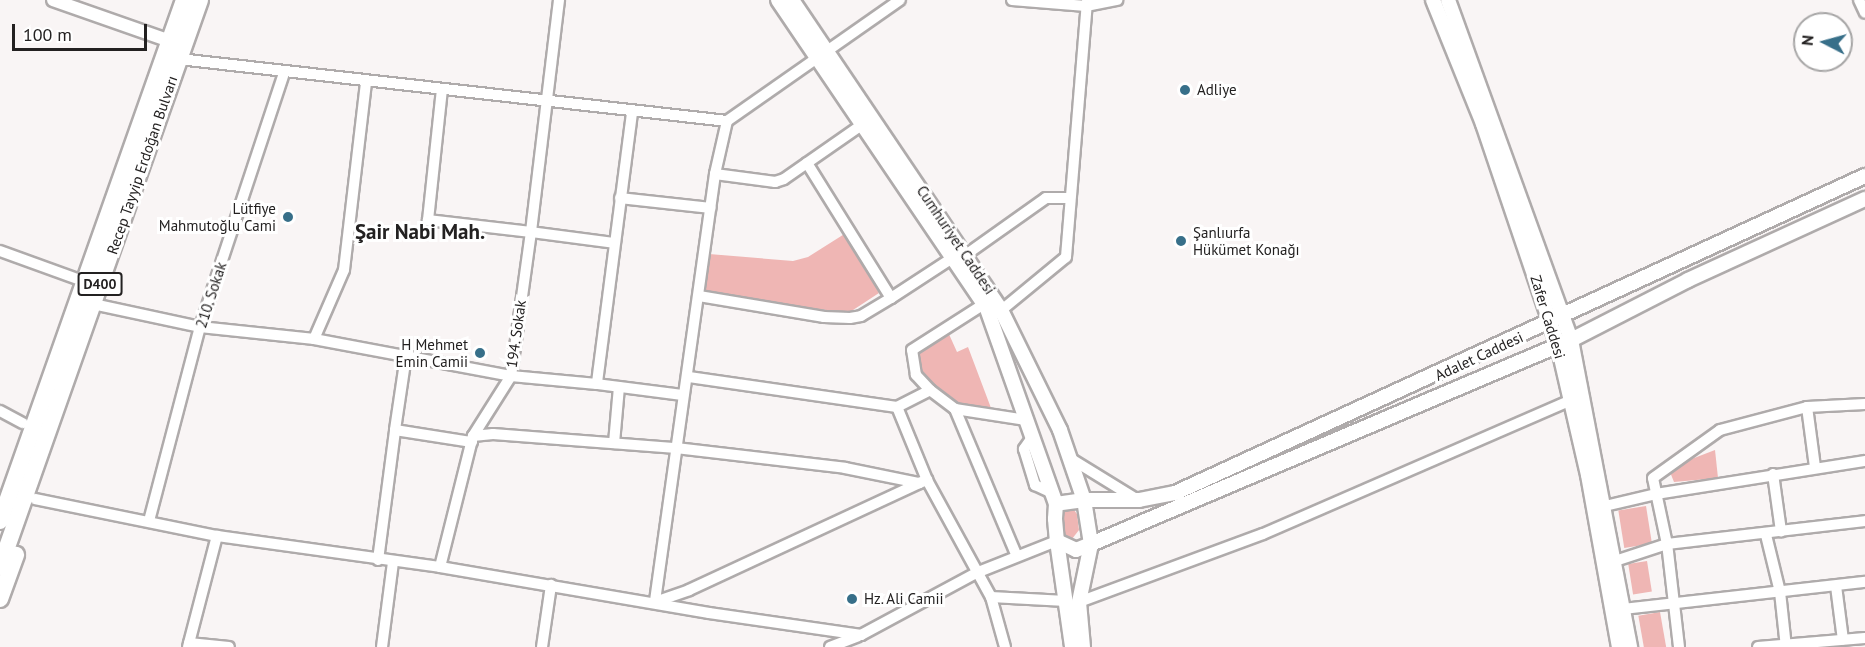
<!DOCTYPE html>
<html>
<head>
<meta charset="utf-8">
<style>
  body { margin:0 }
  #map { position:relative; width:1865px; height:647px; overflow:hidden; background:#f9f5f5; font-family:"PT Sans",sans-serif }
  div>[style] { position:absolute }
  .green>* { inset:0; background:#efb6b4; transform-origin:0 0 }
  .roads { filter:drop-shadow(2px 0 #afabab) drop-shadow(-2px 0 #afabab) drop-shadow(0 2px #afabab) drop-shadow(0 -2px #afabab) }
  .minor>* { height:10px; margin:-5px; padding:0 5px; transform-origin:5px; border-radius:5px; background:#fff }
  .tertiary>* { height:12px; margin:-6px; padding:0 6px; transform-origin:6px; border-radius:6px; background:#fff }
  .secondary>* { height:14px; margin:-7px; padding:0 7px; transform-origin:7px; border-radius:7px; background:#fff }
  .trunk>* { height:16px; margin:-8px; padding:0 8px; transform-origin:8px; border-radius:8px; background:#fff }
  .dots>* { width:16px; height:16px; translate:-50% -50%; box-sizing:border-box; border:3px solid #fff; border-radius:50% }
  span { translate:-50% -50%; white-space:nowrap; text-align:center; line-height:1.15; -webkit-text-stroke:6px #fff; paint-order:stroke }
  .shield-label span { padding:2px 4px; background:#fff; border:2px solid; border-radius:4px; -webkit-text-stroke-width:0 }
  .shield-label { font-size:14px; color:#232121; font-weight:700 }
  .poi-label { font-size:15px; color:#232121 }
  .left { translate:0 -50%; text-align:left }
  .right { translate:-100% -50%; text-align:right }
  .street-label { font-size:15px; color:#232121 }
  .district-label { font-size:21px; color:#232121; font-weight:700 }
  .north { position:absolute; left:1793px; top:12px; width:60px; height:60px; box-sizing:border-box; background:#fff; border:2px solid #a7a6a6; border-radius:50%; rotate:276deg; font-size:16px; font-weight:700; line-height:24px; text-align:center; color:#232121 }
  .north::after { content:''; display:block; margin:auto; width:21px; height:27px; background:#376f89; clip-path:polygon(50% 0,100% 100%,50% 72%,0 100%) }
  .scale { position:absolute; left:12px; top:24px; width:135px; height:27px; box-sizing:border-box; border:3px solid #232121; border-top:0; padding-left:8px; font-size:18px; line-height:21px; white-space:nowrap; color:#232121; -webkit-text-stroke:4px #fff; paint-order:stroke }
</style>
</head>
<body>
<div id="map">
  <div class="green">
    <div style="clip-path:polygon(846px 233px,879px 293px,850px 312px,780px 306px,705px 291px,709px 254px,793px 261px,808px 257px)"></div>
    <div style="clip-path:polygon(948px 332px,957px 352px,968px 347px,991px 408px,952px 404px,926px 380px,919px 366px,919px 352px)"></div>
    <div style="clip-path:polygon(1715px 450px,1718px 478px,1674px 482px,1670px 472px,1676px 465px)"></div>
    <div style="clip-path:polygon(1064px 506px,1071px 506px,1077px 514px,1079px 530px,1072px 539px,1063px 537px,1058px 521px)"></div>
    <div style="left:1646px;top:506px;width:38px;height:28px;rotate:81deg"></div>
    <div style="left:1647px;top:561px;width:31px;height:19px;rotate:81deg"></div>
    <div style="left:1660px;top:612px;width:36px;height:22px;rotate:80deg"></div>
  </div>
  <div class="roads">
    <div class="minor">
      <div style="left:559px;top:0;width:234px;rotate:96.9deg"></div>
      <div style="left:531px;top:232px;width:84px;rotate:7.5deg"></div>
      <div style="left:1012px;top:0;width:74px;rotate:4.6deg"></div>
      <div style="left:1086px;top:6px;width:32px;rotate:-11deg"></div>
      <div style="left:1859px;top:0;width:14px;rotate:65deg"></div>
      <div style="left:179px;top:59px;width:551px;rotate:6.45deg"></div>
      <div style="left:727px;top:121px;width:211px;rotate:-35deg"></div>
      <div style="left:632px;top:113px;width:273px;rotate:97.4deg"></div>
      <div style="left:597px;top:384px;width:87px;rotate:7.3deg"></div>
      <div style="left:727px;top:121px;width:54px;rotate:102.8deg"></div>
      <div style="left:715px;top:174px;width:432px;rotate:98deg"></div>
      <div style="left:655px;top:602px;width:36px;rotate:-19deg"></div>
      <div style="left:689px;top:590px;width:254px;rotate:-24.9deg"></div>
      <div style="left:715px;top:174px;width:61px;rotate:7.6deg"></div>
      <div style="left:775px;top:182px;width:9px;rotate:-18deg"></div>
      <div style="left:784px;top:179px;width:96px;rotate:-34.8deg"></div>
      <div style="left:620px;top:198px;width:91px;rotate:6.3deg"></div>
      <div style="left:0;top:251px;width:88px;rotate:19.9deg"></div>
      <div style="left:967px;top:254px;width:97px;rotate:-35.3deg"></div>
      <div style="left:1046px;top:198px;width:24px"></div>
      <div style="left:699px;top:296px;width:127px;rotate:9.5deg"></div>
      <div style="left:824px;top:317px;width:26px;rotate:2deg"></div>
      <div style="left:850px;top:318px;width:11px;rotate:-10deg"></div>
      <div style="left:861px;top:316px;width:35px;rotate:-31deg"></div>
      <div style="left:891px;top:298px;width:159px;rotate:-121.9deg"></div>
      <div style="left:891px;top:298px;width:75px;rotate:-33.1deg"></div>
      <div style="left:93px;top:304px;width:109px;rotate:12.1deg"></div>
      <div style="left:200px;top:327px;width:115px;rotate:6deg"></div>
      <div style="left:314px;top:339px;width:200px;rotate:10.6deg"></div>
      <div style="left:511px;top:376px;width:86px;rotate:5.3deg"></div>
      <div style="left:998px;top:313px;width:88px;rotate:-39.5deg"></div>
      <div style="left:1066px;top:257px;width:258px;rotate:-85.3deg"></div>
      <div style="left:314px;top:339px;width:75px;rotate:-66.5deg"></div>
      <div style="left:344px;top:270px;width:189px;rotate:-83.3deg"></div>
      <div style="left:406px;top:356px;width:75px;rotate:98.5deg"></div>
      <div style="left:395px;top:430px;width:78px;rotate:8.9deg"></div>
      <div style="left:689px;top:377px;width:210px;rotate:8.2deg"></div>
      <div style="left:930px;top:390px;width:21px;rotate:-133deg"></div>
      <div style="left:916px;top:375px;width:25px;rotate:-99deg"></div>
      <div style="left:912px;top:350px;width:85px;rotate:-32.6deg"></div>
      <div style="left:1807px;top:407px;width:61px;rotate:82.4deg"></div>
      <div style="left:955px;top:409px;width:157px;rotate:67.2deg"></div>
      <div style="left:0;top:411px;width:26px;rotate:28deg"></div>
      <div style="left:473px;top:436px;width:20px;rotate:-6deg"></div>
      <div style="left:493px;top:434px;width:184px;rotate:4.4deg"></div>
      <div style="left:676px;top:448px;width:170px;rotate:6.7deg"></div>
      <div style="left:845px;top:468px;width:76px;rotate:11.5deg"></div>
      <div style="left:919px;top:483px;width:9px;rotate:-21deg"></div>
      <div style="left:1033px;top:436px;width:16px;rotate:125deg"></div>
      <div style="left:1024px;top:449px;width:38px;rotate:73deg"></div>
      <div style="left:1035px;top:485px;width:19px;rotate:25deg"></div>
      <div style="left:614px;top:443px;width:56px;rotate:-84.9deg"></div>
      <div style="left:1068px;top:457px;width:82px;rotate:31.6deg"></div>
      <div style="left:1773px;top:474px;width:58px;rotate:82deg"></div>
      <div style="left:35px;top:499px;width:186px;rotate:11.5deg"></div>
      <div style="left:217px;top:536px;width:225px;rotate:7.9deg"></div>
      <div style="left:440px;top:567px;width:273px;rotate:9.7deg"></div>
      <div style="left:709px;top:613px;width:154px;rotate:8.2deg"></div>
      <div style="left:861px;top:635px;width:131px;rotate:-28.3deg"></div>
      <div style="left:976px;top:573px;width:87px;rotate:-21.6deg"></div>
      <div style="left:1605px;top:506px;width:52px;rotate:-13.2deg"></div>
      <div style="left:1656px;top:494px;width:212px;rotate:-9deg"></div>
      <div style="left:149px;top:521px;width:201px;rotate:-75.3deg"></div>
      <div style="left:200px;top:327px;width:268px;rotate:-71.7deg"></div>
      <div style="left:1766px;top:535px;width:59px;rotate:76.2deg"></div>
      <div style="left:1780px;top:592px;width:55px;rotate:83.8deg"></div>
      <div style="left:378px;top:560px;width:131px;rotate:-82.5deg"></div>
      <div style="left:1609px;top:563px;width:61px;rotate:-18.1deg"></div>
      <div style="left:1667px;top:544px;width:199px;rotate:-6.6deg"></div>
      <div style="left:440px;top:567px;width:135px;rotate:-75.9deg"></div>
      <div style="left:473px;top:436px;width:71px;rotate:-57.7deg"></div>
      <div style="left:511px;top:376px;width:145px;rotate:-82.1deg"></div>
      <div style="left:531px;top:232px;width:104px;rotate:-173.4deg"></div>
      <div style="left:428px;top:220px;width:131px;rotate:-83.9deg"></div>
      <div style="left:1836px;top:586px;width:54px;rotate:82.6deg"></div>
      <div style="left:991px;top:597px;width:75px;rotate:3.1deg"></div>
      <div style="left:1079px;top:602px;width:196px;rotate:-20.3deg"></div>
      <div style="left:1263px;top:534px;width:344px;rotate:-23.5deg"></div>
      <div style="left:1623px;top:609px;width:244px;rotate:-6.4deg"></div>
      <div style="left:189px;top:643px;width:40px;rotate:5.7deg"></div>
      <div style="left:188px;top:647px;width:115px;rotate:-75.4deg"></div>
      <div style="left:382px;top:647px;width:86px;rotate:-82.6deg"></div>
      <div style="left:542px;top:647px;width:63px;rotate:-81.7deg"></div>
      <div style="left:830px;top:647px;width:30px;rotate:-21deg"></div>
      <div style="left:1005px;top:647px;width:52px;rotate:-105.6deg"></div>
      <div style="left:991px;top:597px;width:133px;rotate:-118.7deg"></div>
      <div style="left:927px;top:480px;width:79px;rotate:-112.3deg"></div>
      <div style="left:897px;top:407px;width:37px;rotate:-27deg"></div>
      <div style="left:930px;top:390px;width:31px;rotate:37deg"></div>
      <div style="left:955px;top:409px;width:72px;rotate:8.8deg"></div>
      <div style="left:1679px;top:647px;width:104px;rotate:-96.6deg"></div>
      <div style="left:1667px;top:544px;width:67px;rotate:-102deg"></div>
      <div style="left:1653px;top:478px;width:82px;rotate:-35.6deg"></div>
      <div style="left:1720px;top:430px;width:90px;rotate:-14.8deg"></div>
      <div style="left:1807px;top:407px;width:58px;rotate:-3deg"></div>
      <div style="left:1758px;top:647px;width:107px;rotate:-4.8deg"></div>
    </div>
    <div class="tertiary">
      <div style="left:53px;top:0;width:124px;rotate:19.3deg"></div>
    </div>
    <div class="secondary">
      <div style="left:778px;top:0;width:373px;rotate:55.9deg"></div>
      <div style="left:987px;top:309px;width:207px;rotate:70.5deg"></div>
      <div style="left:792px;top:0;width:372px;rotate:56deg"></div>
      <div style="left:1000px;top:308px;width:136px;rotate:63.8deg"></div>
      <div style="left:1060px;top:430px;width:74px;rotate:71.1deg"></div>
      <div style="left:1084px;top:500px;width:55px"></div>
      <div style="left:1139px;top:500px;width:37px;rotate:-11deg"></div>
      <div style="left:1175px;top:493px;width:759px;rotate:-24.68deg"></div>
      <div style="left:1433px;top:0;width:134px;rotate:68deg"></div>
      <div style="left:1483px;top:124px;width:233px;rotate:71.3deg"></div>
      <div style="left:1558px;top:345px;width:133px;rotate:77deg"></div>
      <div style="left:1588px;top:475px;width:175px;rotate:79.8deg"></div>
      <div style="left:1448px;top:0;width:362px;rotate:70.1deg"></div>
      <div style="left:1571px;top:340px;width:313px;rotate:79.1deg"></div>
      <div style="left:1057px;top:541px;width:21px;rotate:25deg"></div>
      <div style="left:1076px;top:550px;width:16px;rotate:-22deg"></div>
      <div style="left:1091px;top:544px;width:45px;rotate:-99deg"></div>
      <div style="left:1084px;top:500px;width:28px;rotate:172deg"></div>
      <div style="left:1056px;top:504px;width:15px;rotate:94deg"></div>
      <div style="left:1055px;top:519px;width:22px;rotate:85deg"></div>
      <div style="left:1057px;top:541px;width:107px;rotate:81.9deg"></div>
      <div style="left:1083px;top:647px;width:45px;rotate:-95.1deg"></div>
      <div style="left:1079px;top:602px;width:59px;rotate:-78.3deg"></div>
      <div style="left:1091px;top:544px;width:522px;rotate:-23.03deg"></div>
      <div style="left:1571px;top:340px;width:131px;rotate:-27.1deg"></div>
      <div style="left:1688px;top:280px;width:195px;rotate:-24.6deg"></div>
    </div>
    <div class="trunk">
      <div style="left:0;top:521px;width:553px;rotate:-70.55deg"></div>
      <div style="left:0;top:567px;width:601px;rotate:-70.57deg"></div>
      <div style="left:0;top:599px;width:47px;rotate:-70deg"></div>
    </div>
  </div>
  <div class="dots">
    <div style="left:1185px;top:90px;background:#376f89"></div>
    <div style="left:288px;top:217px;background:#376f89"></div>
    <div style="left:1181px;top:241px;background:#376f89"></div>
    <div style="left:480px;top:353px;background:#376f89"></div>
    <div style="left:852px;top:599px;background:#376f89"></div>
  </div>
  <div class="shield-label">
    <span style="left:100px;top:284px">D400</span>
  </div>
  <div class="poi-label">
    <span class="left" style="left:1197px;top:90px">Adliye</span>
    <span class="right" style="left:276px;top:217px">Lütfiye<br>Mahmutoğlu Cami</span>
    <span class="left" style="left:1193px;top:241px">Şanlıurfa<br>Hükümet Konağı</span>
    <span class="right" style="left:468px;top:353px">H Mehmet<br>Emin Camii</span>
    <span class="left" style="left:864px;top:599px">Hz. Ali Camii</span>
  </div>
  <div class="street-label">
    <span style="left:142px;top:165px;rotate:-71deg">Recep Tayyip Erdoğan Bulvarı</span>
    <span style="left:956px;top:240px;rotate:56deg">Cumhuriyet Caddesi</span>
    <span style="left:211px;top:295px;rotate:-72deg">210. Sokak</span>
    <span style="left:1548px;top:317px;rotate:73deg">Zafer Caddesi</span>
    <span style="left:516px;top:334px;rotate:-82deg">194. Sokak</span>
    <span style="left:1479px;top:356px;rotate:-25deg">Adalet Caddesi</span>
  </div>
  <div class="district-label">
    <span style="left:420px;top:232px">Şair Nabi Mah.</span>
  </div>
  <div class="north">N</div>
  <div class="scale">100 m</div>
</div>
</body>
</html>
